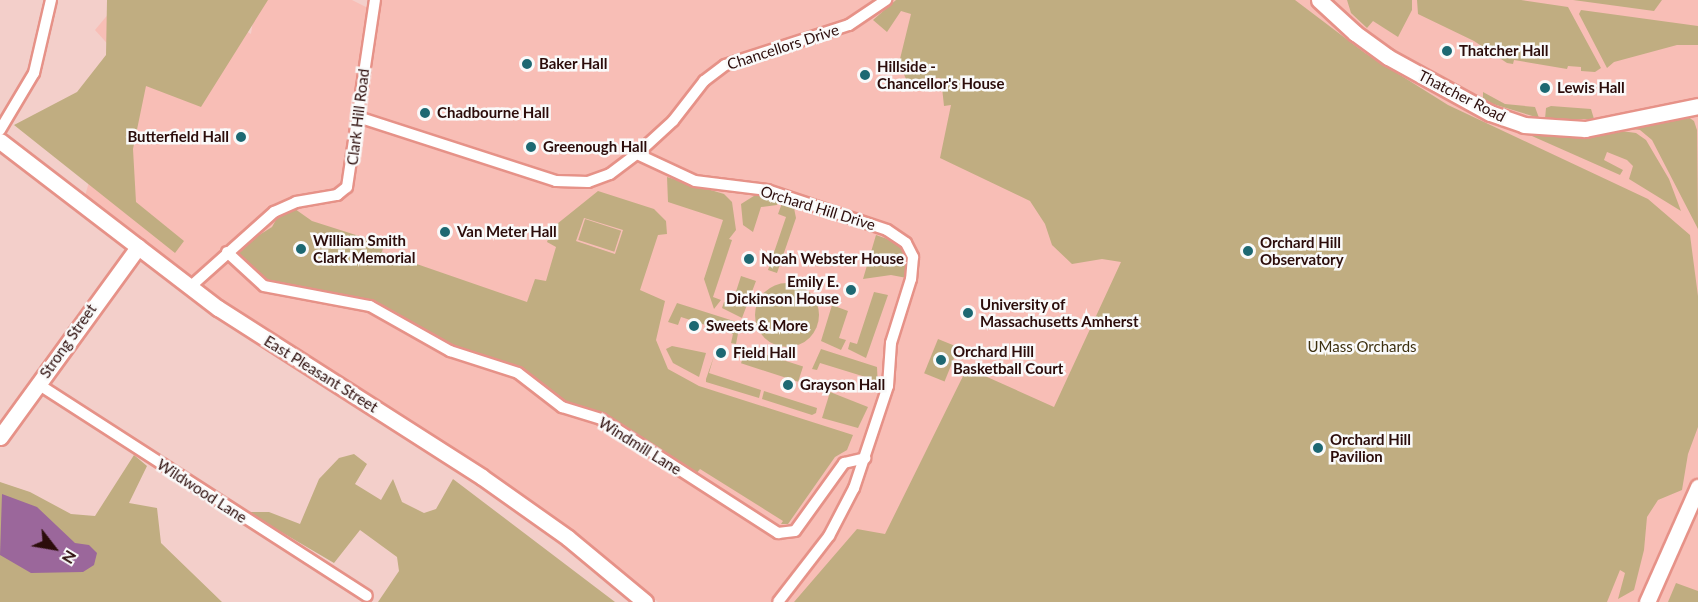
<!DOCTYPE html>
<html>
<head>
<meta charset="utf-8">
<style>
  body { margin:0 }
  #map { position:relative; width:1698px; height:602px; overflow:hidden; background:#f3cfca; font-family:Lato,sans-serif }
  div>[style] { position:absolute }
  .built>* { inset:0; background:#f8beb6 }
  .green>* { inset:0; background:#c0ad81; transform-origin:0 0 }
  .round { border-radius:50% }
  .water>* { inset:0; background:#9b679b }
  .roads { filter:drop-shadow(2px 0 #e69288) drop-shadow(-2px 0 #e69288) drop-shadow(0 2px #e69288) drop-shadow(0 -2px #e69288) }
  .street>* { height:10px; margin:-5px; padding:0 5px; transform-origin:5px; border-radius:5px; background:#fff }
  .secondary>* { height:15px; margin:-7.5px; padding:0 7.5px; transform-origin:7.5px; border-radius:7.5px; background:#fff }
  .dots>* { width:16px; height:16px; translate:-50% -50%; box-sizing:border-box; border:3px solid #fafafa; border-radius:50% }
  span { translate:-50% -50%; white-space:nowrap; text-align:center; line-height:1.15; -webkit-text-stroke:5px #fafafa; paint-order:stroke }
  .street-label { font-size:15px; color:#2c0d0b }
  .poi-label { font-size:15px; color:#2c0d0b; font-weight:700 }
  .left { translate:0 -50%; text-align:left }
  .right { translate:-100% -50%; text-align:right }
  .park-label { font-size:15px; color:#3d3010 }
  .north { position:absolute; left:24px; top:518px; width:60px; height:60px; -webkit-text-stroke:4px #fafafa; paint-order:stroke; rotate:121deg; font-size:16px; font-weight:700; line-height:24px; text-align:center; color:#2c0d0b }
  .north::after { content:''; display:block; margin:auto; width:21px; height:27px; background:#2c0d0b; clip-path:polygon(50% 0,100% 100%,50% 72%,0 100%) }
</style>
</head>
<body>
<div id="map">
  <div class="built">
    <div style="clip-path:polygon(120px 0,194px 0,251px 34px,256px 0,352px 0,378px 13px,380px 0,1698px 0,1698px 602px,658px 602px,500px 480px,220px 300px,85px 196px,123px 61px,95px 30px)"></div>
  </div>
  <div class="green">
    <div style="clip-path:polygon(107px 0,268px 0,201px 107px,146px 86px,133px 149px,136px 202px,184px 241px,175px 253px,14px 125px,77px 92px,106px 55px)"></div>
    <div style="clip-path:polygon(896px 0,1295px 0,1365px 53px,1448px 105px,1648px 199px,1690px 235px,1698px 296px,1698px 427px,1688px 454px,1682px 490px,1658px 500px,1647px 517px,1644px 550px,1634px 590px,1618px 599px,1625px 573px,1620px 570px,1607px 602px,794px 602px,857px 529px,885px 534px,967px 368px,1054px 407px,1121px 262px,1102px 259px,1072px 264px,1052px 245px,1045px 224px,1030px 201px,940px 158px,951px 105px,944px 106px,941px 78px,925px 78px,909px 86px,899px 63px,911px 14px,901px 11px,887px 32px,873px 20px)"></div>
    <div style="clip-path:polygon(1347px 0,1412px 0,1412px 10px,1398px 37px,1373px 21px,1367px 28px,1351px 13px)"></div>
    <div style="clip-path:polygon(1417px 0,1521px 0,1568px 7px,1601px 68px,1595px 72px,1581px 71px,1581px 67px,1568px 66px,1567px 69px,1514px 60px,1513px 64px,1507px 63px,1474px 41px,1418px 14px)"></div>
    <div style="clip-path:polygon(1573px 0,1662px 0,1654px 11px)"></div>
    <div style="clip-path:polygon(1581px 10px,1698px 26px,1698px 45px,1677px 45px,1614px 62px,1607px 68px,1579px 14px)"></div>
    <div style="clip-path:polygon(1483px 92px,1505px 104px,1535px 107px,1539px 118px,1493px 104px,1483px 99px)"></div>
    <div style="clip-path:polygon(1551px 106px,1591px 109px,1594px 119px,1545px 119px,1546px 108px)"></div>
    <div style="clip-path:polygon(1684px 114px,1694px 121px,1697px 130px,1698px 229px,1652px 140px,1640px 130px,1625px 128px)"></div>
    <div style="clip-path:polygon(1614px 130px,1636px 133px,1646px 140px,1669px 179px,1681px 211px,1629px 179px,1633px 166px,1627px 160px,1607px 152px,1604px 160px,1623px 170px,1620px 175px,1523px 132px,1575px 136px)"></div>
    <div style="clip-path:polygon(667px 177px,724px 194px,732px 202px,736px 230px,729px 239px,732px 240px,713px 297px,721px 300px,714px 309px,704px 279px,723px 220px,668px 202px)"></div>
    <div style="clip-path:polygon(evenodd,598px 191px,654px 209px,666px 221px,667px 234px,658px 235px,640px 290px,665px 301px,656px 340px,668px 369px,699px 386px,853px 435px,847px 450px,835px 457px,788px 524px,781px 524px,783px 521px,700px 469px,695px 475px,556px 399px,526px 373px,457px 351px,388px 308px,267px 282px,238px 255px,243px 245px,272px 227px,277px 218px,295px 209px,312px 221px,384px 244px,382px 252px,527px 302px,535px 279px,546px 281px,556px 247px,547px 242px,552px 228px,598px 191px,584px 218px,623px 230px,615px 254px,576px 241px,584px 218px)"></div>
    <div style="clip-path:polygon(757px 194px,778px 202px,777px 205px,761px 207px,753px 232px,743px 225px,741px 204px)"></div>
    <div style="clip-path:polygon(782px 203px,794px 208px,796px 218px,777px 273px,768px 270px,786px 217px,778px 214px)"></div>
    <div style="left:585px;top:219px;width:38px;height:22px;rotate:18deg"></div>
    <div style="clip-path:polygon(876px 235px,893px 241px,903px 250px,908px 264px,907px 278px,891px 275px,863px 279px)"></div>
    <div style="clip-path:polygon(741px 276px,756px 281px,742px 318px,722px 308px,724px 302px,732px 304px)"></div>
    <div class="round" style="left:755px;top:283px;width:64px;height:64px"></div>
    <div style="clip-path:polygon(874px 292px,888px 295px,866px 358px,848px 349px,850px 342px,857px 344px)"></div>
    <div style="clip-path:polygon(677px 303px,740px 323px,736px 344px,731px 343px,733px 334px,681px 317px,678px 325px,668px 322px)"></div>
    <div style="clip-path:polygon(832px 305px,848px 311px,839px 338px,846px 340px,841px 350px,821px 341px)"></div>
    <div style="left:938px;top:339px;width:22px;height:37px;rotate:22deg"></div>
    <div style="clip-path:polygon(672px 346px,706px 353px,699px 377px,673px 363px,666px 349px)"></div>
    <div style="left:746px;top:348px;width:60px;height:16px;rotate:18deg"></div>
    <div style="clip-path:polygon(821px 349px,877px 367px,878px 389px,870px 387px,872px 379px,820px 363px,817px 370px,812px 369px)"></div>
    <div style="clip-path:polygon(714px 356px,709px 373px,761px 390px,759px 398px,706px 382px,706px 379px)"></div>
    <div style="clip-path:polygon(764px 391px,817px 408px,816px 413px,812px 415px,762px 399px)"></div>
    <div style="clip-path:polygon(830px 392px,868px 407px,858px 428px,822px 418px)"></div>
    <div style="clip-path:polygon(354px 454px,367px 464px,355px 484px,381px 500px,393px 479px,402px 502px,424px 513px,436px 509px,453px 479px,615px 602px,378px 602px,399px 571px,397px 557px,360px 530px,334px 563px,247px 512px,269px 512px,300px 524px,319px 479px,339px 458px)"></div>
    <div style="clip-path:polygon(134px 455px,147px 466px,129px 503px,157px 508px,161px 543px,222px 602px,0 602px,0 482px,30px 492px,71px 514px,95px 516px)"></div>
    <div style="clip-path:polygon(1676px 583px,1698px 591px,1698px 602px,1668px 602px)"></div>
  </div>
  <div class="water">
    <div style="clip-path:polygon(2px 494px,37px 507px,75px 543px,89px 545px,97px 553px,94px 565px,83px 572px,31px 573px,0 555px)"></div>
  </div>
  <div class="roads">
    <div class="street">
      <div style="left:358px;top:117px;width:208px;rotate:17.9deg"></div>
      <div style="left:556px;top:181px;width:32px;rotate:2deg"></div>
      <div style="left:588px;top:182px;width:23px;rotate:-20deg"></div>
      <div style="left:610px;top:174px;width:34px;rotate:-37deg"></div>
      <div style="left:637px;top:154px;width:49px;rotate:-42.5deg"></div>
      <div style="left:673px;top:121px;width:51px;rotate:-52.2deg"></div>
      <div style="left:704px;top:81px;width:26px;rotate:-37deg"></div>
      <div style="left:725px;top:65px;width:130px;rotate:-17.9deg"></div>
      <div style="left:849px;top:25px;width:45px;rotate:-34deg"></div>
      <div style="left:0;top:130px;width:66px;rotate:-59.2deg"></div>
      <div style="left:34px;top:73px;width:75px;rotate:-76.9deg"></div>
      <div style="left:637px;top:154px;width:64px;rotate:25deg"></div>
      <div style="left:695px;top:181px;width:73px;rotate:7.1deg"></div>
      <div style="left:767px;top:190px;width:126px;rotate:18.4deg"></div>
      <div style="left:887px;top:230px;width:23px;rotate:34deg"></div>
      <div style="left:906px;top:243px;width:16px;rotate:63deg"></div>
      <div style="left:913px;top:257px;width:22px;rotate:95deg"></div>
      <div style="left:911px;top:279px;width:67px;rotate:107.4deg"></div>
      <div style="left:891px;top:343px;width:43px;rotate:94deg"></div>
      <div style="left:888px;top:386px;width:108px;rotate:108.4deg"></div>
      <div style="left:854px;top:488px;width:54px;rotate:117.5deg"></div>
      <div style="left:829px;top:536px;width:83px;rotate:127.7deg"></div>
      <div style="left:227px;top:252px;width:50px;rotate:42.6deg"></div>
      <div style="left:264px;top:286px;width:108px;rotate:10.7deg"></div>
      <div style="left:370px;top:306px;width:92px;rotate:29.4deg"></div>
      <div style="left:450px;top:351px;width:71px;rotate:17.9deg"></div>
      <div style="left:518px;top:373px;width:56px;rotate:37.7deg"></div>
      <div style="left:562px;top:407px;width:41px;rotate:17.1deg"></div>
      <div style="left:601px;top:419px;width:211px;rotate:32.8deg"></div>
      <div style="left:778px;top:533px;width:17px;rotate:-7deg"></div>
      <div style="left:795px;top:531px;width:84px;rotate:-54.2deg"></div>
      <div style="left:844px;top:463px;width:22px;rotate:-13deg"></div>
      <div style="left:190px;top:287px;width:113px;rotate:-41.8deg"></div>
      <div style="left:274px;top:212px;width:24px;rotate:-24deg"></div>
      <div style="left:296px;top:202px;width:42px;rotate:-9.7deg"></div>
      <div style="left:337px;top:195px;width:13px;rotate:-39deg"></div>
      <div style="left:347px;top:187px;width:189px;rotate:-81.5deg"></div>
      <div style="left:38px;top:384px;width:391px;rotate:32.8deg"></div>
    </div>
    <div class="secondary">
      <div style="left:1319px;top:0;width:49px;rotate:42.5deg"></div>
      <div style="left:1355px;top:33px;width:41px;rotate:36deg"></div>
      <div style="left:1388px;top:57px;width:116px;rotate:28.8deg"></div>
      <div style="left:1490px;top:113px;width:36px;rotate:19deg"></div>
      <div style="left:1524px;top:125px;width:61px;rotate:3.8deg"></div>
      <div style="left:1585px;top:129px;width:115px;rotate:-11.5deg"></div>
      <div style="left:0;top:141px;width:275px;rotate:37.5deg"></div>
      <div style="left:218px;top:308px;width:313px;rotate:32.6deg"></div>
      <div style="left:482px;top:477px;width:105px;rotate:35.3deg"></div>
      <div style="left:568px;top:538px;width:100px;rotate:39.7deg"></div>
      <div style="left:0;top:437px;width:235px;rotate:-54deg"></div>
      <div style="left:1647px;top:602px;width:126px;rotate:-66.1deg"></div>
    </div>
  </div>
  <div class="dots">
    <div style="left:1447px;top:51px;background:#1d6872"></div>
    <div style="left:527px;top:64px;background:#1d6872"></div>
    <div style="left:865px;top:75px;background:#1d6872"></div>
    <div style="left:1545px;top:88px;background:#1d6872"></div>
    <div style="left:425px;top:113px;background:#1d6872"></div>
    <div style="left:241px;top:137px;background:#1d6872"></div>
    <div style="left:531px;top:147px;background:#1d6872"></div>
    <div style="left:445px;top:232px;background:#1d6872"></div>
    <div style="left:301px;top:249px;background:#1d6872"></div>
    <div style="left:1248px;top:251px;background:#1d6872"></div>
    <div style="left:749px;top:259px;background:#1d6872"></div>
    <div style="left:851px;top:290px;background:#1d6872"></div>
    <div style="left:968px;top:313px;background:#1d6872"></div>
    <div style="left:694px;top:326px;background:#1d6872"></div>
    <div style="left:721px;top:353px;background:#1d6872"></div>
    <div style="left:941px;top:360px;background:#1d6872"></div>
    <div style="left:788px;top:385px;background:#1d6872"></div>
    <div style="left:1318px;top:448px;background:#1d6872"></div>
  </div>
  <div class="street-label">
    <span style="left:783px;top:47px;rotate:-18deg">Chancellors Drive</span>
    <span style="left:1462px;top:96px;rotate:27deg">Thatcher Road</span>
    <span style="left:358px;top:117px;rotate:-83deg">Clark Hill Road</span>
    <span style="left:818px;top:208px;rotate:17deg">Orchard Hill Drive</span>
    <span style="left:68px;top:341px;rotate:-55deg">Strong Street</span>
    <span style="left:321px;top:374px;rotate:32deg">East Pleasant Street</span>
    <span style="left:640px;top:446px;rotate:32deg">Windmill Lane</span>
    <span style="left:202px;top:491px;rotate:33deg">Wildwood Lane</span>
  </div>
  <div class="poi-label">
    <span class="left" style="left:1459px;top:51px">Thatcher Hall</span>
    <span class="left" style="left:539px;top:64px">Baker Hall</span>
    <span class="left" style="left:877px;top:75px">Hillside -<br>Chancellor's House</span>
    <span class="left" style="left:1557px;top:88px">Lewis Hall</span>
    <span class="left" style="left:437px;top:113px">Chadbourne Hall</span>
    <span class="right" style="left:229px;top:137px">Butterfield Hall</span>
    <span class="left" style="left:543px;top:147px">Greenough Hall</span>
    <span class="left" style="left:457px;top:232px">Van Meter Hall</span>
    <span class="left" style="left:313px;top:249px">William Smith<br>Clark Memorial</span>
    <span class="left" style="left:1260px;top:251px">Orchard Hill<br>Observatory</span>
    <span class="left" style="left:761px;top:259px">Noah Webster House</span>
    <span class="right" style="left:839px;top:290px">Emily E.<br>Dickinson House</span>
    <span class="left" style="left:980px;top:313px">University of<br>Massachusetts Amherst</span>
    <span class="left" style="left:706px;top:326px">Sweets &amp; More</span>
    <span class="left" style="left:953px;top:360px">Orchard Hill<br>Basketball Court</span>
    <span class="left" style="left:733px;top:353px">Field Hall</span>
    <span class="left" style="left:800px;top:385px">Grayson Hall</span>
    <span class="left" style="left:1330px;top:448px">Orchard Hill<br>Pavilion</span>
  </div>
  <div class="park-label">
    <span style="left:1362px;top:347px">UMass Orchards</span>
  </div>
  <div class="north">N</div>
</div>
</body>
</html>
